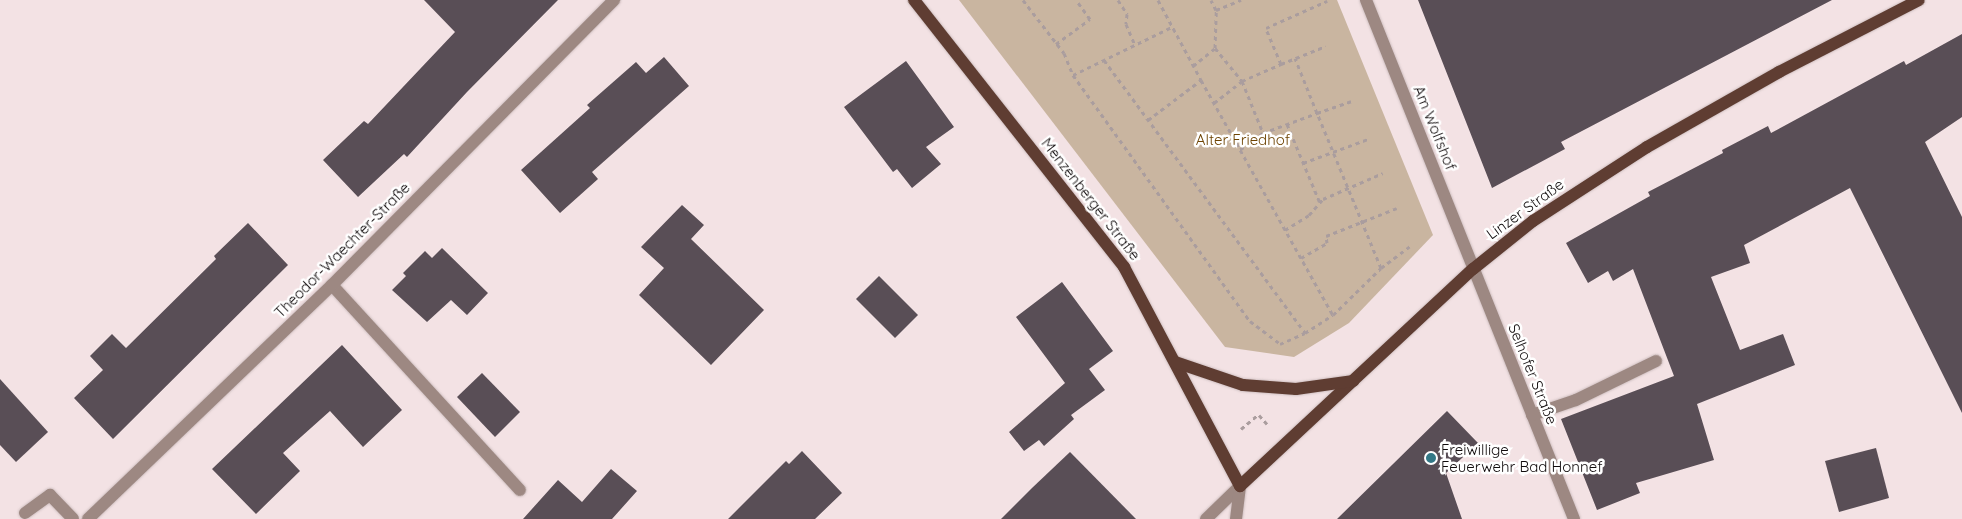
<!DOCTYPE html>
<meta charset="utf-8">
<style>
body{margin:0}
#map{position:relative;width:1962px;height:519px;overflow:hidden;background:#f3e2e4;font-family:Quicksand,sans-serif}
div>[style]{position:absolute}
.green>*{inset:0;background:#c9b5a0}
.building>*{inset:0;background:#594e56}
.path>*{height:3px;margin-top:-1.5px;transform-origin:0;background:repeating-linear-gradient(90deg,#aa9d9e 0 4px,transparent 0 8px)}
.roads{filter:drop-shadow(0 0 1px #cfc0c1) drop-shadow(0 0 1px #cfc0c1)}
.minor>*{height:12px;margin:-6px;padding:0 6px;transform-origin:6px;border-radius:6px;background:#9d8882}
.major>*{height:12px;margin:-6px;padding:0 6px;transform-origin:6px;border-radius:6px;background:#5f3d32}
.dots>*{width:14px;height:14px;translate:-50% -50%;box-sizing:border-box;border:2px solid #fff;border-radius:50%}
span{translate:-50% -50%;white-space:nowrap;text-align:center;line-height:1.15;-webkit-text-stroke:5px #fff;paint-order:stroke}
.street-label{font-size:15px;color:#100b0c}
.park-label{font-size:15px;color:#6d4302}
.poi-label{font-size:15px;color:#100b0c}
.left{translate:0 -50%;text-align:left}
</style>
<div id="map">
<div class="green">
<i style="clip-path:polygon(959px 0,1337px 0,1433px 235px,1349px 323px,1294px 357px,1225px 347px)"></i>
</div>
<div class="building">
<i style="clip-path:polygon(424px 0,558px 0,467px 92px,407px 157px,404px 154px,358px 197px,323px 160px,364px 121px,368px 124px,455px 32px)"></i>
<i style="clip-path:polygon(1418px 0,1832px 0,1561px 142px,1565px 149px,1492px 188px)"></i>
<i style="clip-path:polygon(1962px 34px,1962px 117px,1925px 142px,1962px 217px,1962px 413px,1850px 188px,1744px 245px,1750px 263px,1711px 277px,1740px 350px,1783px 334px,1795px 365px,1697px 404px,1714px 460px,1636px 483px,1640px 493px,1597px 510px,1561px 419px,1674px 376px,1633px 269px,1613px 281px,1608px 271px,1588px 283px,1566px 243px,1650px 196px,1648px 192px,1723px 153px,1722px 150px,1768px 126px,1771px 133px,1904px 61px,1906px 65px)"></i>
<i style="clip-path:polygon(664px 57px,689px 86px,592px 172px,598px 179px,560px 213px,521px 170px,590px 108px,587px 105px,636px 62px,646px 73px)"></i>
<i style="clip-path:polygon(906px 61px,954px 127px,926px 147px,941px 164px,912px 188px,897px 169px,893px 172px,844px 107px)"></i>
<i style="clip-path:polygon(682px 205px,704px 225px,691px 239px,764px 310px,711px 365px,639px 295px,664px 268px,641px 247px)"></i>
<i style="clip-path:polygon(248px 223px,288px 265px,113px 439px,74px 398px,103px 370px,90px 356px,112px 334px,126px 348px,216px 259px,214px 256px)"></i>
<i style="clip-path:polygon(442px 248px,488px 293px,467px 315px,451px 300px,427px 322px,392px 290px,406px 276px,403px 273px,425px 251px,432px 258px)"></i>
<i style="clip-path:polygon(879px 276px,918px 315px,895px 338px,856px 299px)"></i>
<i style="clip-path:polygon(1062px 282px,1113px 351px,1089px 369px,1105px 390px,1071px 415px,1074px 419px,1044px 446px,1039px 440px,1024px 451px,1009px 432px,1065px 383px,1016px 317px)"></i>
<i style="clip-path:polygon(342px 345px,402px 410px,363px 447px,330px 411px,283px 453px,300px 471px,256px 514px,212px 469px)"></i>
<i style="clip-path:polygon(482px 373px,520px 412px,495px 437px,457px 397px)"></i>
<i style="clip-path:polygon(0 379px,48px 432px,16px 462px,0 445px)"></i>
<i style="clip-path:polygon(1447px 411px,1478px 443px,1446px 473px,1462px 519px,1337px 519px)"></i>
<i style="clip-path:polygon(1876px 448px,1889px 498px,1839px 512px,1825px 461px)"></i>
<i style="clip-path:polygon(802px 451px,842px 493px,815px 519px,728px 519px,786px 461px,789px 464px)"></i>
<i style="clip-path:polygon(1070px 452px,1136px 519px,1001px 519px,1032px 488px)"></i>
<i style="clip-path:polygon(611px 469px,637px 491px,612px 519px,523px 519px,558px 480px,582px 502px)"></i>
</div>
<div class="path">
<i style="left:1023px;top:0;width:67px;rotate:52.3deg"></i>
<i style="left:1064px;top:53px;width:24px;rotate:68deg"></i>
<i style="left:1073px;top:75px;width:303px;rotate:54.3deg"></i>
<i style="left:1250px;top:321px;width:38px;rotate:37deg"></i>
<i style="left:1280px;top:344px;width:27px;rotate:-24deg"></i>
<i style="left:1305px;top:333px;width:33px;rotate:-33deg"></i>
<i style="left:1333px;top:315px;width:67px;rotate:-44.4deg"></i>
<i style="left:1381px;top:268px;width:168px;rotate:-112.4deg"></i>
<i style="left:1317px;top:113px;width:36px;rotate:-19deg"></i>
<i style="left:1118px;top:0;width:17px;rotate:57deg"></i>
<i style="left:1127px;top:14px;width:10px;rotate:96deg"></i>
<i style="left:1126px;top:24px;width:23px;rotate:67deg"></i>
<i style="left:1158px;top:0;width:91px;rotate:61.7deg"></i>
<i style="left:1201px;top:80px;width:270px;rotate:60.7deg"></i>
<i style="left:1216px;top:10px;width:27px;rotate:-22deg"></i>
<i style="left:1056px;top:44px;width:42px;rotate:-36.3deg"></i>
<i style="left:1090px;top:19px;width:24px;rotate:-126deg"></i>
<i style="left:1215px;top:48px;width:43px;rotate:50.7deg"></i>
<i style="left:1242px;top:81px;width:43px;rotate:-23.6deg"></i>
<i style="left:1281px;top:64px;width:39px;rotate:-113deg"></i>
<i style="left:1266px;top:28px;width:67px;rotate:-23.9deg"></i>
<i style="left:1104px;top:60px;width:339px;rotate:53.6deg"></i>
<i style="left:1281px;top:64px;width:48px;rotate:-21.8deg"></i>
<i style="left:1193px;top:66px;width:28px;rotate:-39deg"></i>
<i style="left:1215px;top:48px;width:38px;rotate:-88deg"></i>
<i style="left:1216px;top:10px;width:11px;rotate:-117deg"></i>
<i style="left:1073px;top:75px;width:110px;rotate:-25.9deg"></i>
<i style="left:1214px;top:103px;width:36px;rotate:-38deg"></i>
<i style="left:1242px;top:81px;width:56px;rotate:68deg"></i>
<i style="left:1263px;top:133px;width:29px;rotate:144deg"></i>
<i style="left:1148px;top:120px;width:66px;rotate:-37deg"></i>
<i style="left:1287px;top:124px;width:86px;rotate:67.3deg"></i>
<i style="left:1263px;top:133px;width:58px;rotate:-20.3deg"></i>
<i style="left:1317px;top:113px;width:59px;rotate:-111.8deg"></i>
<i style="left:1303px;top:163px;width:69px;rotate:-20.3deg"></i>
<i style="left:1285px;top:230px;width:28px;rotate:-32deg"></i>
<i style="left:1309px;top:215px;width:21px;rotate:-49deg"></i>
<i style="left:1323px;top:199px;width:65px;rotate:-23.4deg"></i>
<i style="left:1301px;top:258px;width:30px;rotate:-30deg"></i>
<i style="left:1327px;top:243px;width:7px;rotate:-98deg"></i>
<i style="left:1326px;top:236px;width:76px;rotate:-21.5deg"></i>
<i style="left:1381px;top:268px;width:38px;rotate:-37deg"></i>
<i style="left:1259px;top:415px;width:12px;rotate:48deg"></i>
<i style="left:1241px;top:429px;width:23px;rotate:-40deg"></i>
</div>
<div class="roads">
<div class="minor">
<i style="left:1366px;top:0;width:559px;rotate:68.16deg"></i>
<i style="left:332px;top:285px;width:278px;rotate:47.5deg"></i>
<i style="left:1532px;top:415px;width:46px;rotate:-18.8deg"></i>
<i style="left:1576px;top:400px;width:89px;rotate:-26deg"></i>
<i style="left:25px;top:513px;width:31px;rotate:-36deg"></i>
<i style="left:50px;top:495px;width:33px;rotate:46deg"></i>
<i style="left:88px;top:519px;width:338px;rotate:-43.8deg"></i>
<i style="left:332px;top:285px;width:401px;rotate:-45.3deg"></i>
<i style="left:1206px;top:519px;width:47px;rotate:-44.1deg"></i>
<i style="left:1236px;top:519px;width:33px;rotate:-83deg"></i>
</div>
<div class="major">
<i style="left:914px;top:0;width:340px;rotate:51.8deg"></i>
<i style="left:1124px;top:267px;width:248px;rotate:62.1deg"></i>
<i style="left:1240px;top:486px;width:318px;rotate:-43deg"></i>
<i style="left:1473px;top:269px;width:77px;rotate:-38.7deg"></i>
<i style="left:1533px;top:221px;width:136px;rotate:-33deg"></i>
<i style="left:1647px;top:147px;width:152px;rotate:-29.6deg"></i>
<i style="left:1779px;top:72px;width:157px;rotate:-27.2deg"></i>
<i style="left:1175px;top:362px;width:72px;rotate:18.7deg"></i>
<i style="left:1243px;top:385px;width:53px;rotate:4.3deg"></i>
<i style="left:1296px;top:389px;width:58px;rotate:-8deg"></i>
</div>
</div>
<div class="dots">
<i style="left:1431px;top:458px;background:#337886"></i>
</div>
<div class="street-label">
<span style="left:1435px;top:128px;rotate:68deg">Am Wolfshof</span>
<span style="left:1091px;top:199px;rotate:52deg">Menzenberger Straße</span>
<span style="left:1525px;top:209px;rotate:-36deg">Linzer Straße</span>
<span style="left:342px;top:250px;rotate:-45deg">Theodor-Waechter-Straße</span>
<span style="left:1533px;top:374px;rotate:68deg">Selhofer Straße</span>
</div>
<div class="park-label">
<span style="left:1243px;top:140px">Alter Friedhof</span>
</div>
<div class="poi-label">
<span class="left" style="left:1441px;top:458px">Freiwillige<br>Feuerwehr Bad Honnef</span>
</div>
</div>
